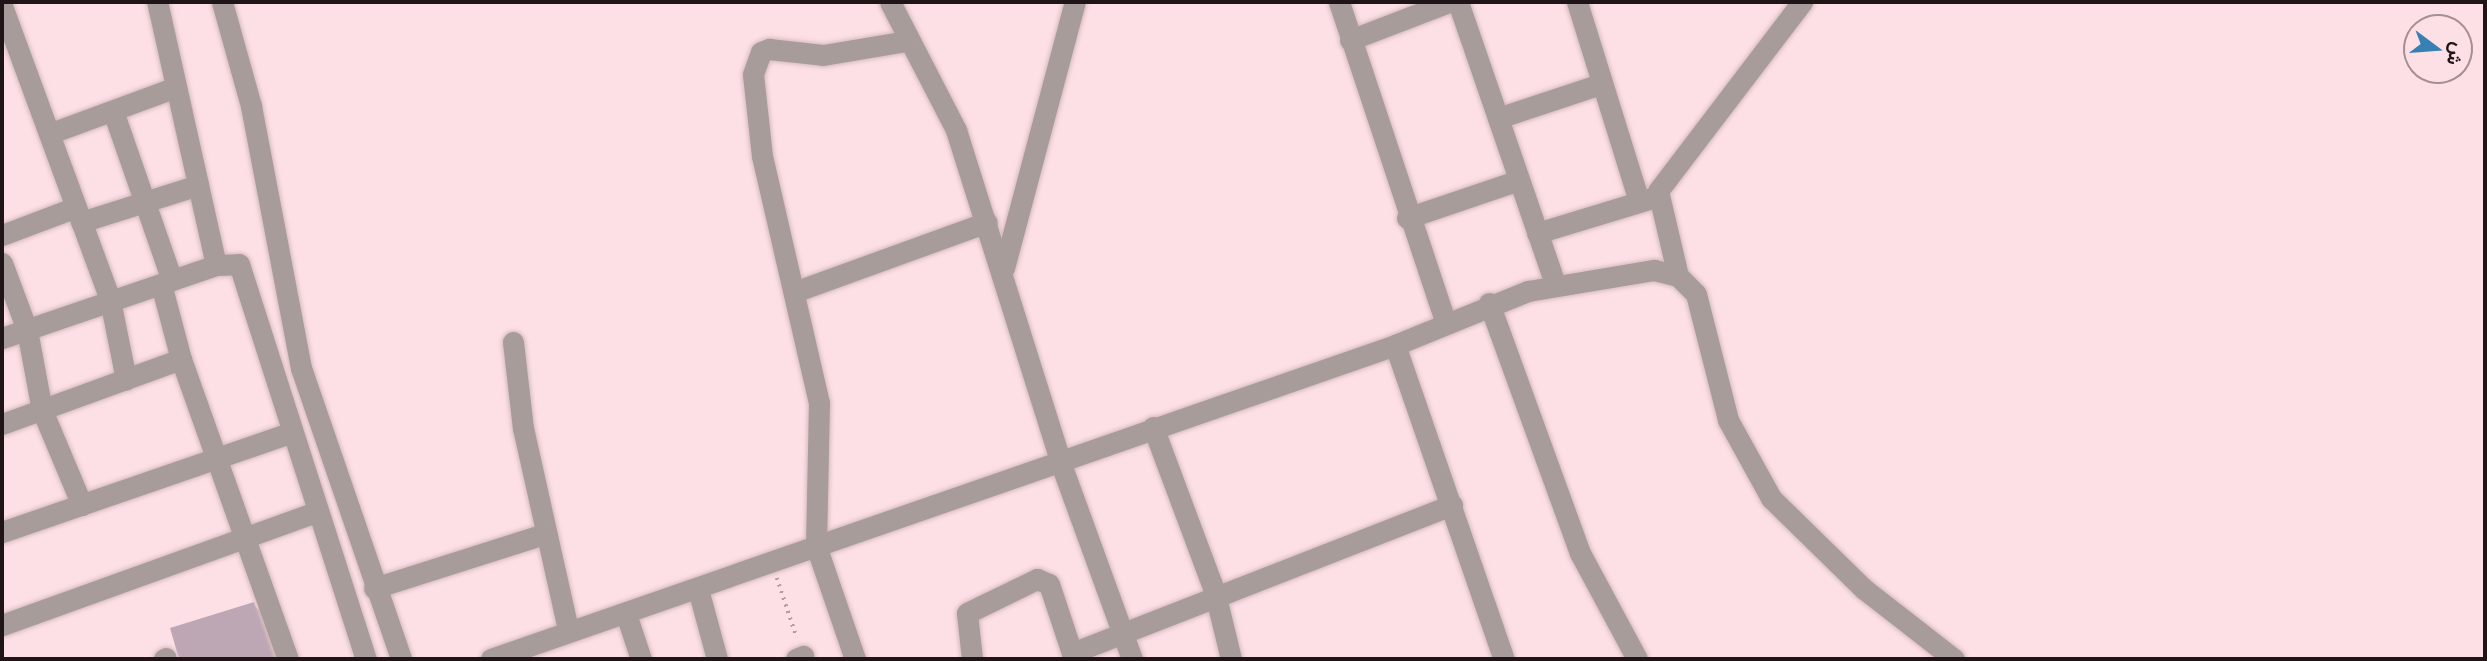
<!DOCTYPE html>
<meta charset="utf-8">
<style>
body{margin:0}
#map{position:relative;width:2487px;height:661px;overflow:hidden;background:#fde0e5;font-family:Manrope,Vazirmatn,sans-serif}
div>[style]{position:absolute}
.shadow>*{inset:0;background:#0003}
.building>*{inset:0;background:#bea7b5}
.path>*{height:3.5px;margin-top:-1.75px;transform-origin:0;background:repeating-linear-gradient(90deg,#b39da1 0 2px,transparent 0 7px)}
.roads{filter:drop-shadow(0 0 2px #d5bbc0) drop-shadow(0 0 2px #d5bbc0)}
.minor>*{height:21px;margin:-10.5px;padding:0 10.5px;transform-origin:10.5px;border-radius:10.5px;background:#a89c9a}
span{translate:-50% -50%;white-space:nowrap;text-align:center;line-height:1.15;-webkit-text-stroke:5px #fde0e5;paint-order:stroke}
.frame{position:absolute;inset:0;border:4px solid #1f1517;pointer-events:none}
.north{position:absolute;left:2403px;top:14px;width:70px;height:70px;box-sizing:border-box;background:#fde0e5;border:2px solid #a48f93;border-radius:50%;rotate:106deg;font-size:19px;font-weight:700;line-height:28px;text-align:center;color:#1f1517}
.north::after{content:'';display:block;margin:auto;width:24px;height:32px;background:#3780b4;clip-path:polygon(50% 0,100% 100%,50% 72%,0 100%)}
</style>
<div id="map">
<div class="shadow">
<i style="clip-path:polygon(253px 604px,269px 620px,282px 659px,180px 659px,172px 629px)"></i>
</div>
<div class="building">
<i style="clip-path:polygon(254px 602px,274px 659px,179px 659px,170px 628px)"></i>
</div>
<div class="path">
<i style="left:777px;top:578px;width:63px;rotate:71.6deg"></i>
</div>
<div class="roads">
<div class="minor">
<i style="left:222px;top:2px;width:108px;rotate:74.4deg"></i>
<i style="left:251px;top:106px;width:267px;rotate:79.2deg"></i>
<i style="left:301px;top:368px;width:308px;rotate:71deg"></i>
<i style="left:890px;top:2px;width:144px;rotate:62.7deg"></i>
<i style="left:956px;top:130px;width:350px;rotate:72.5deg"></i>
<i style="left:1061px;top:464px;width:208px;rotate:70deg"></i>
<i style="left:1339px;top:2px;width:335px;rotate:71.6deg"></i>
<i style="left:1458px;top:2px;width:300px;rotate:71deg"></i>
<i style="left:1577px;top:2px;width:208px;rotate:72.7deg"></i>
<i style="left:2px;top:6px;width:313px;rotate:69.8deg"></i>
<i style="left:110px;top:300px;width:81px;rotate:78.6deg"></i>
<i style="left:1350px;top:40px;width:106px;rotate:-21deg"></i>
<i style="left:113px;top:111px;width:179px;rotate:70.8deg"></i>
<i style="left:1498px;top:118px;width:108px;rotate:-18.3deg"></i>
<i style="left:51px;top:133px;width:133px;rotate:-20.2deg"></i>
<i style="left:1407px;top:218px;width:118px;rotate:-18.7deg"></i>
<i style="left:81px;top:222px;width:123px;rotate:-17.5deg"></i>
<i style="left:1537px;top:233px;width:120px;rotate:-16.9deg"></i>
<i style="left:2px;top:235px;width:79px;rotate:-20.7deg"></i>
<i style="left:2px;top:263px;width:72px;rotate:69.5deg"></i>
<i style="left:27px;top:330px;width:81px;rotate:79.4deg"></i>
<i style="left:42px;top:410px;width:103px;rotate:67.2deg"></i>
<i style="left:216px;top:265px;width:23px;rotate:-2deg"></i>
<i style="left:239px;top:264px;width:415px;rotate:72.2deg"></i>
<i style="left:1004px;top:268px;width:275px;rotate:-75.1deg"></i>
<i style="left:1678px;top:276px;width:87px;rotate:-103.2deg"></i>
<i style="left:1658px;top:191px;width:238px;rotate:-52.7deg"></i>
<i style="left:161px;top:284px;width:78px;rotate:75.1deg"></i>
<i style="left:181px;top:359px;width:319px;rotate:70.4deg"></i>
<i style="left:794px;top:292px;width:205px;rotate:-19.9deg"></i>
<i style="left:1489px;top:303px;width:266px;rotate:70deg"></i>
<i style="left:1580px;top:553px;width:120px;rotate:61.7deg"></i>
<i style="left:2px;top:338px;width:226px;rotate:-18.8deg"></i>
<i style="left:216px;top:265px;width:270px;rotate:-102.6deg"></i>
<i style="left:513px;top:342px;width:87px;rotate:83.4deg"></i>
<i style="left:523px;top:428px;width:207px;rotate:77.4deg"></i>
<i style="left:1395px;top:345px;width:144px;rotate:-22.1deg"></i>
<i style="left:1528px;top:291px;width:128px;rotate:-9.5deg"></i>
<i style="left:1654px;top:270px;width:25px;rotate:14deg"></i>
<i style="left:1678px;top:276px;width:25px;rotate:45deg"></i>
<i style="left:1696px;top:294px;width:130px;rotate:75.7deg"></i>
<i style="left:1728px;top:420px;width:89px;rotate:61.1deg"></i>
<i style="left:1771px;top:498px;width:130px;rotate:44.4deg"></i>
<i style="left:1864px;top:589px;width:114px;rotate:37.9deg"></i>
<i style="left:2px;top:424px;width:190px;rotate:-20deg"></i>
<i style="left:1153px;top:427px;width:177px;rotate:69.5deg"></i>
<i style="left:1215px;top:593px;width:68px;rotate:76.4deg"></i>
<i style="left:2px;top:532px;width:305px;rotate:-19deg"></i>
<i style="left:374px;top:588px;width:178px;rotate:-17.6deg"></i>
<i style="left:698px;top:589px;width:73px;rotate:74.8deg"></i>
<i style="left:626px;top:614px;width:47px;rotate:71.6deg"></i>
<i style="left:2px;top:625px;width:334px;rotate:-19.8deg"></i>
<i style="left:164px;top:659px;width:2px;rotate:-27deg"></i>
<i style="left:491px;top:659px;width:957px;rotate:-19.15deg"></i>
<i style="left:1395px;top:345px;width:332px;rotate:70.9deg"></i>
<i style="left:796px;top:659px;width:8px;rotate:-23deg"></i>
<i style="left:855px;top:659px;width:120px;rotate:-109deg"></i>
<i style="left:816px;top:546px;width:143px;rotate:-88.8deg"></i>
<i style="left:819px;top:403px;width:253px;rotate:-103deg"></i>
<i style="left:762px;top:156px;width:82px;rotate:-96.3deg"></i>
<i style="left:753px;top:74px;width:23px;rotate:-70deg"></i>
<i style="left:761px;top:52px;width:9px;rotate:-21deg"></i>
<i style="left:769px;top:49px;width:54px;rotate:6.3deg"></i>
<i style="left:823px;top:55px;width:85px;rotate:-9.5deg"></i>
<i style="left:972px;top:659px;width:46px;rotate:-96.2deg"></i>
<i style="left:967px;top:613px;width:78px;rotate:-25.9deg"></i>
<i style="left:1037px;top:579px;width:13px;rotate:23deg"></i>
<i style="left:1049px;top:584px;width:73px;rotate:71.6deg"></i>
<i style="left:1072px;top:653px;width:408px;rotate:-21.3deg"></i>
</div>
</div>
<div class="frame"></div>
<div class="north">ش</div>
</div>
